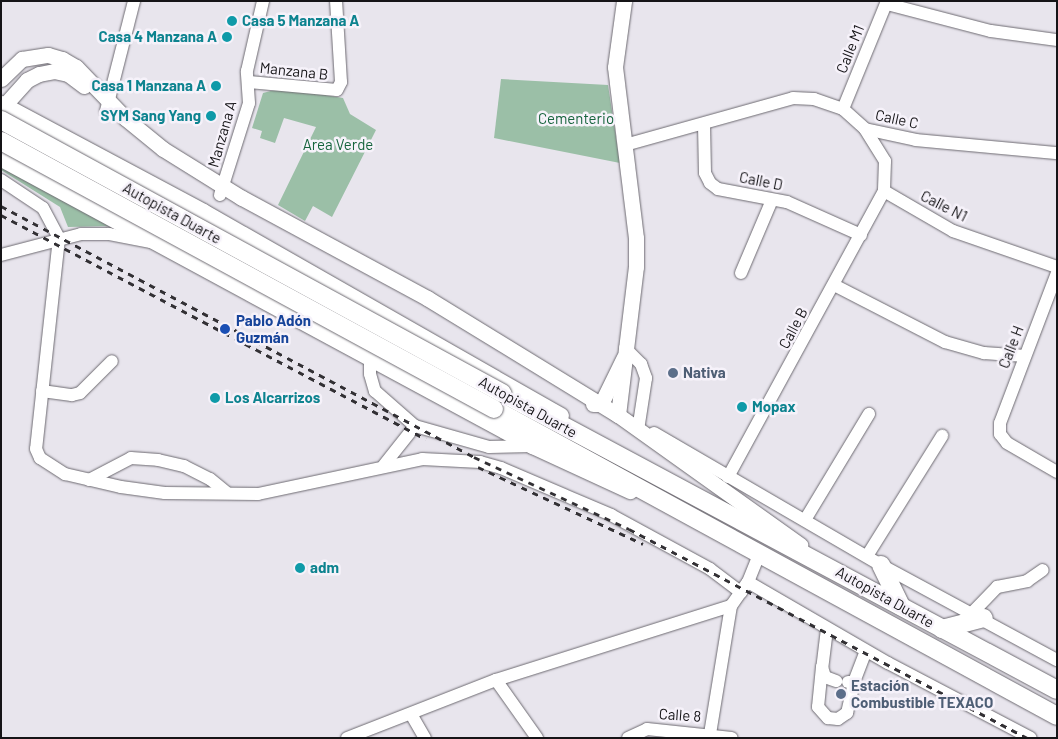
<!DOCTYPE html>
<meta charset="utf-8">
<style>
body{margin:0}
#map{position:relative;width:1058px;height:739px;overflow:hidden;background:#e8e5ed;font-family:Barlow,sans-serif}
div>[style]{position:absolute}
.green>*{inset:0;background:#9bbfa7}
.roads{filter:drop-shadow(0 0 1px #6d6a71) drop-shadow(0 0 1px #6d6a71)}
.minor>*{height:12px;margin:-6px;padding:0 6px;transform-origin:6px;border-radius:6px;background:#fff}
.major>*{height:15px;margin:-7.5px;padding:0 7.5px;transform-origin:7.5px;border-radius:7.5px;background:#fff}
.highway>*{height:18px;margin:-9px;padding:0 9px;transform-origin:9px;border-radius:9px;background:#fff}
.rail>*{height:3px;margin-top:-1.5px;transform-origin:0;background:repeating-linear-gradient(90deg,#323034 0 6px,transparent 0 12px)}
.bridges{filter:drop-shadow(0 0 1px #6d6a71) drop-shadow(0 0 1px #6d6a71)}
.highway-bridge>*{height:18px;margin:-9px;padding:0 9px;transform-origin:9px;border-radius:9px;background:#fff}
.dots>*{width:14px;height:14px;translate:-50% -50%;box-sizing:border-box;border:2px solid #f6f2fa;border-radius:50%}
span{translate:-50% -50%;white-space:nowrap;text-align:center;line-height:1.15;-webkit-text-stroke:5px #f6f2fa;paint-order:stroke}
.culture-label{font-size:15px;color:#0d838f;font-weight:700}
.left{translate:0 -50%;text-align:left}
.right{translate:-100% -50%;text-align:right}
.street-label{font-size:15px;color:#151417}
.park-label{font-size:15px;color:#16643d}
.transit-label{font-size:15px;color:#164399;font-weight:700}
.service-label{font-size:15px;color:#4e5e75;font-weight:700}
.frame{position:absolute;inset:0;border:2px solid #151417;pointer-events:none}
</style>
<div id="map">
<div class="green">
<i style="clip-path:polygon(501px 79px,608px 85px,620px 163px,494px 138px)"></i>
<i style="clip-path:polygon(282px 88px,343px 98px,350px 114px,376px 130px,332px 217px,313px 206px,305px 221px,278px 205px,316px 127px,284px 118px,275px 143px,260px 138px,262px 131px,252px 128px,263px 93px)"></i>
<i style="clip-path:polygon(1px 163px,112px 226px,68px 227px,60px 207px,1px 170px)"></i>
</div>
<div class="roads">
<div class="minor">
<i style="left:887px;top:4px;width:107px;rotate:14.6deg"></i>
<i style="left:991px;top:31px;width:67px;rotate:7.8deg"></i>
<i style="left:249px;top:82px;width:88px;rotate:5.2deg"></i>
<i style="left:337px;top:90px;width:9px;rotate:-63deg"></i>
<i style="left:341px;top:82px;width:81px;rotate:-93.5deg"></i>
<i style="left:843px;top:109px;width:117px;rotate:-67.8deg"></i>
<i style="left:106px;top:111px;width:114px;rotate:-75.7deg"></i>
<i style="left:704px;top:125px;width:48px;rotate:88.8deg"></i>
<i style="left:705px;top:173px;width:11px;rotate:63deg"></i>
<i style="left:710px;top:183px;width:10px;rotate:37deg"></i>
<i style="left:718px;top:189px;width:70px;rotate:10.7deg"></i>
<i style="left:787px;top:202px;width:81px;rotate:24deg"></i>
<i style="left:865px;top:129px;width:38px;rotate:58deg"></i>
<i style="left:885px;top:161px;width:30px;rotate:92deg"></i>
<i style="left:884px;top:191px;width:80px;rotate:30.1deg"></i>
<i style="left:953px;top:231px;width:110px;rotate:19.1deg"></i>
<i style="left:625px;top:145px;width:174px;rotate:-15.6deg"></i>
<i style="left:793px;top:98px;width:21px;rotate:3deg"></i>
<i style="left:814px;top:99px;width:31px;rotate:19deg"></i>
<i style="left:843px;top:109px;width:30px;rotate:42deg"></i>
<i style="left:865px;top:129px;width:52px;rotate:12.2deg"></i>
<i style="left:916px;top:140px;width:142px;rotate:5.3deg"></i>
<i style="left:1px;top:180px;width:50px;rotate:33.7deg"></i>
<i style="left:43px;top:208px;width:34px;rotate:62deg"></i>
<i style="left:59px;top:238px;width:212px;rotate:96.2deg"></i>
<i style="left:36px;top:449px;width:10px;rotate:66deg"></i>
<i style="left:40px;top:458px;width:30px;rotate:33deg"></i>
<i style="left:65px;top:474px;width:57px;rotate:13.1deg"></i>
<i style="left:121px;top:487px;width:44px;rotate:7.8deg"></i>
<i style="left:165px;top:493px;width:93px;rotate:0.6deg"></i>
<i style="left:258px;top:494px;width:168px;rotate:-12deg"></i>
<i style="left:422px;top:459px;width:58px;rotate:3deg"></i>
<i style="left:480px;top:462px;width:22px;rotate:16deg"></i>
<i style="left:501px;top:468px;width:120px;rotate:23.1deg"></i>
<i style="left:611px;top:515px;width:113px;rotate:28.6deg"></i>
<i style="left:710px;top:569px;width:39px;rotate:37deg"></i>
<i style="left:220px;top:195px;width:96px;rotate:-72.5deg"></i>
<i style="left:249px;top:103px;width:32px;rotate:-94deg"></i>
<i style="left:247px;top:71px;width:72px;rotate:-77.1deg"></i>
<i style="left:1px;top:255px;width:83px;rotate:-14.7deg"></i>
<i style="left:81px;top:234px;width:28px"></i>
<i style="left:109px;top:234px;width:42px;rotate:11deg"></i>
<i style="left:741px;top:273px;width:79px;rotate:-67deg"></i>
<i style="left:1057px;top:273px;width:160px;rotate:110.8deg"></i>
<i style="left:1000px;top:423px;width:11px;rotate:90deg"></i>
<i style="left:1000px;top:434px;width:11px;rotate:52deg"></i>
<i style="left:1007px;top:443px;width:58px;rotate:30.1deg"></i>
<i style="left:834px;top:285px;width:125px;rotate:27.2deg"></i>
<i style="left:945px;top:342px;width:41px;rotate:15.8deg"></i>
<i style="left:984px;top:353px;width:41px;rotate:4.2deg"></i>
<i style="left:625px;top:348px;width:23px;rotate:45deg"></i>
<i style="left:641px;top:364px;width:15px;rotate:70deg"></i>
<i style="left:646px;top:378px;width:47px;rotate:98.7deg"></i>
<i style="left:370px;top:356px;width:18px;rotate:90deg"></i>
<i style="left:370px;top:374px;width:18px;rotate:74deg"></i>
<i style="left:375px;top:391px;width:53px;rotate:41.2deg"></i>
<i style="left:415px;top:426px;width:50px;rotate:128.5deg"></i>
<i style="left:42px;top:391px;width:30px;rotate:8deg"></i>
<i style="left:72px;top:395px;width:8px;rotate:-14deg"></i>
<i style="left:80px;top:393px;width:45px;rotate:-45deg"></i>
<i style="left:415px;top:426px;width:77px;rotate:15.8deg"></i>
<i style="left:489px;top:447px;width:43px;rotate:-1.3deg"></i>
<i style="left:654px;top:433px;width:263px;rotate:30.2deg"></i>
<i style="left:881px;top:565px;width:200px;rotate:28.4deg"></i>
<i style="left:728px;top:477px;width:326px;rotate:-61.4deg"></i>
<i style="left:89px;top:480px;width:47px;rotate:-27.6deg"></i>
<i style="left:131px;top:458px;width:27px;rotate:4deg"></i>
<i style="left:158px;top:460px;width:27px;rotate:13deg"></i>
<i style="left:184px;top:466px;width:29px;rotate:27deg"></i>
<i style="left:210px;top:479px;width:22px;rotate:39deg"></i>
<i style="left:805px;top:520px;width:124px;rotate:-58.9deg"></i>
<i style="left:867px;top:556px;width:142px;rotate:-58deg"></i>
<i style="left:748px;top:582px;width:162px;rotate:30.1deg"></i>
<i style="left:888px;top:663px;width:161px;rotate:27.7deg"></i>
<i style="left:973px;top:612px;width:35px;rotate:-46deg"></i>
<i style="left:997px;top:587px;width:31px;rotate:-11deg"></i>
<i style="left:1027px;top:581px;width:19px;rotate:-35deg"></i>
<i style="left:827px;top:629px;width:38px;rotate:97deg"></i>
<i style="left:822px;top:667px;width:10px;rotate:73deg"></i>
<i style="left:825px;top:677px;width:12px;rotate:20deg"></i>
<i style="left:822px;top:667px;width:40px;rotate:95.7deg"></i>
<i style="left:818px;top:707px;width:15px;rotate:48deg"></i>
<i style="left:828px;top:718px;width:10px;rotate:6deg"></i>
<i style="left:838px;top:719px;width:11px;rotate:-34deg"></i>
<i style="left:847px;top:713px;width:32px;rotate:-77deg"></i>
<i style="left:496px;top:680px;width:71px;rotate:54.7deg"></i>
<i style="left:848px;top:682px;width:6px"></i>
<i style="left:854px;top:682px;width:33px;rotate:-69deg"></i>
<i style="left:411px;top:714px;width:28px;rotate:60deg"></i>
<i style="left:710px;top:734px;width:130px;rotate:-80.7deg"></i>
<i style="left:347px;top:738px;width:160px;rotate:-21.3deg"></i>
<i style="left:496px;top:680px;width:246px;rotate:-17.5deg"></i>
<i style="left:731px;top:606px;width:29px;rotate:-55deg"></i>
<i style="left:748px;top:582px;width:29px;rotate:-68deg"></i>
<i style="left:628px;top:738px;width:21px;rotate:-25deg"></i>
<i style="left:647px;top:729px;width:85px;rotate:6deg"></i>
</div>
<div class="major">
<i style="left:1px;top:79px;width:29px;rotate:-44deg"></i>
<i style="left:22px;top:59px;width:26px;rotate:-9deg"></i>
<i style="left:48px;top:55px;width:15px;rotate:16deg"></i>
<i style="left:62px;top:59px;width:16px;rotate:30deg"></i>
<i style="left:76px;top:67px;width:71px;rotate:46.1deg"></i>
<i style="left:125px;top:118px;width:49px;rotate:39.2deg"></i>
<i style="left:163px;top:149px;width:93px;rotate:31.8deg"></i>
<i style="left:242px;top:198px;width:210px;rotate:28.4deg"></i>
<i style="left:427px;top:298px;width:224px;rotate:31.5deg"></i>
<i style="left:618px;top:415px;width:224px;rotate:35.5deg"></i>
<i style="left:1px;top:103px;width:229px;rotate:28.1deg"></i>
<i style="left:203px;top:211px;width:412px;rotate:29.7deg"></i>
<i style="left:1px;top:109px;width:39px;rotate:-48deg"></i>
<i style="left:27px;top:80px;width:13px;rotate:-27deg"></i>
<i style="left:39px;top:74px;width:15px;rotate:-11deg"></i>
<i style="left:54px;top:71px;width:14px;rotate:12deg"></i>
<i style="left:68px;top:74px;width:20px;rotate:37deg"></i>
<i style="left:1px;top:159px;width:604px;rotate:28.39deg"></i>
<i style="left:532px;top:446px;width:108px;rotate:24.7deg"></i>
<i style="left:593px;top:404px;width:8px"></i>
<i style="left:601px;top:404px;width:52px;rotate:-63.9deg"></i>
<i style="left:618px;top:415px;width:149px;rotate:-83.1deg"></i>
<i style="left:636px;top:267px;width:29px;rotate:-90deg"></i>
<i style="left:636px;top:238px;width:172px;rotate:-97deg"></i>
<i style="left:615px;top:67px;width:67px;rotate:-82.2deg"></i>
</div>
<div class="highway">
<i style="left:502px;top:393px;width:629px;rotate:28.15deg"></i>
<i style="left:494px;top:409px;width:641px;rotate:28.6deg"></i>
<i style="left:881px;top:565px;width:46px;rotate:64deg"></i>
<i style="left:942px;top:629px;width:43px;rotate:-14.7deg"></i>
</div>
</div>
<div class="rail">
<i style="left:1px;top:206px;width:535px;rotate:27.95deg"></i>
<i style="left:474px;top:457px;width:171px;rotate:24.9deg"></i>
<i style="left:629px;top:529px;width:450px;rotate:27.7deg"></i>
<i style="left:1px;top:215px;width:480px;rotate:27.8deg"></i>
<i style="left:478px;top:467px;width:182px;rotate:25deg"></i>
</div>
<div class="bridges">
<div class="highway-bridge">
<i style="left:1px;top:120px;width:571px;rotate:28.59deg"></i>
<i style="left:1px;top:141px;width:561px;rotate:28.53deg"></i>
</div>
</div>
<div class="dots">
<i style="left:232px;top:21px;background:#0f9aa8"></i>
<i style="left:227px;top:37px;background:#0f9aa8"></i>
<i style="left:216px;top:86px;background:#0f9aa8"></i>
<i style="left:211px;top:116px;background:#0f9aa8"></i>
<i style="left:225px;top:329px;background:#1a4fb4"></i>
<i style="left:673px;top:373px;background:#5c6f8a"></i>
<i style="left:215px;top:398px;background:#0f9aa8"></i>
<i style="left:742px;top:407px;background:#0f9aa8"></i>
<i style="left:300px;top:568px;background:#0f9aa8"></i>
<i style="left:841px;top:694px;background:#5c6f8a"></i>
</div>
<div class="culture-label">
<span class="left" style="left:242px;top:21px">Casa 5 Manzana A</span>
<span class="right" style="left:217px;top:37px">Casa 4 Manzana A</span>
<span class="right" style="left:206px;top:86px">Casa 1 Manzana A</span>
<span class="right" style="left:201px;top:116px">SYM Sang Yang</span>
<span class="left" style="left:225px;top:398px">Los Alcarrizos</span>
<span class="left" style="left:752px;top:407px">Mopax</span>
<span class="left" style="left:310px;top:568px">adm</span>
</div>
<div class="street-label">
<span style="left:850px;top:49px;rotate:-68deg">Calle M1</span>
<span style="left:294px;top:71px;rotate:6deg">Manzana B</span>
<span style="left:897px;top:119px;rotate:12deg">Calle C</span>
<span style="left:222px;top:134px;rotate:-74deg">Manzana A</span>
<span style="left:761px;top:181px;rotate:11deg">Calle D</span>
<span style="left:944px;top:206px;rotate:27deg">Calle N1</span>
<span style="left:172px;top:213px;rotate:29deg">Autopista Duarte</span>
<span style="left:793px;top:328px;rotate:-62deg">Calle B</span>
<span style="left:1011px;top:347px;rotate:-69deg">Calle H</span>
<span style="left:528px;top:407px;rotate:29deg">Autopista Duarte</span>
<span style="left:885px;top:597px;rotate:29deg">Autopista Duarte</span>
<span style="left:680px;top:715px;rotate:4deg">Calle 8</span>
</div>
<div class="park-label">
<span style="left:576px;top:119px">Cementerio</span>
<span style="left:338px;top:145px">Area Verde</span>
</div>
<div class="transit-label">
<span class="left" style="left:236px;top:329px">Pablo Adón<br>Guzmán</span>
</div>
<div class="service-label">
<span class="left" style="left:683px;top:373px">Nativa</span>
<span class="left" style="left:851px;top:694px">Estación<br>Combustible TEXACO</span>
</div>
<div class="frame"></div>
</div>
